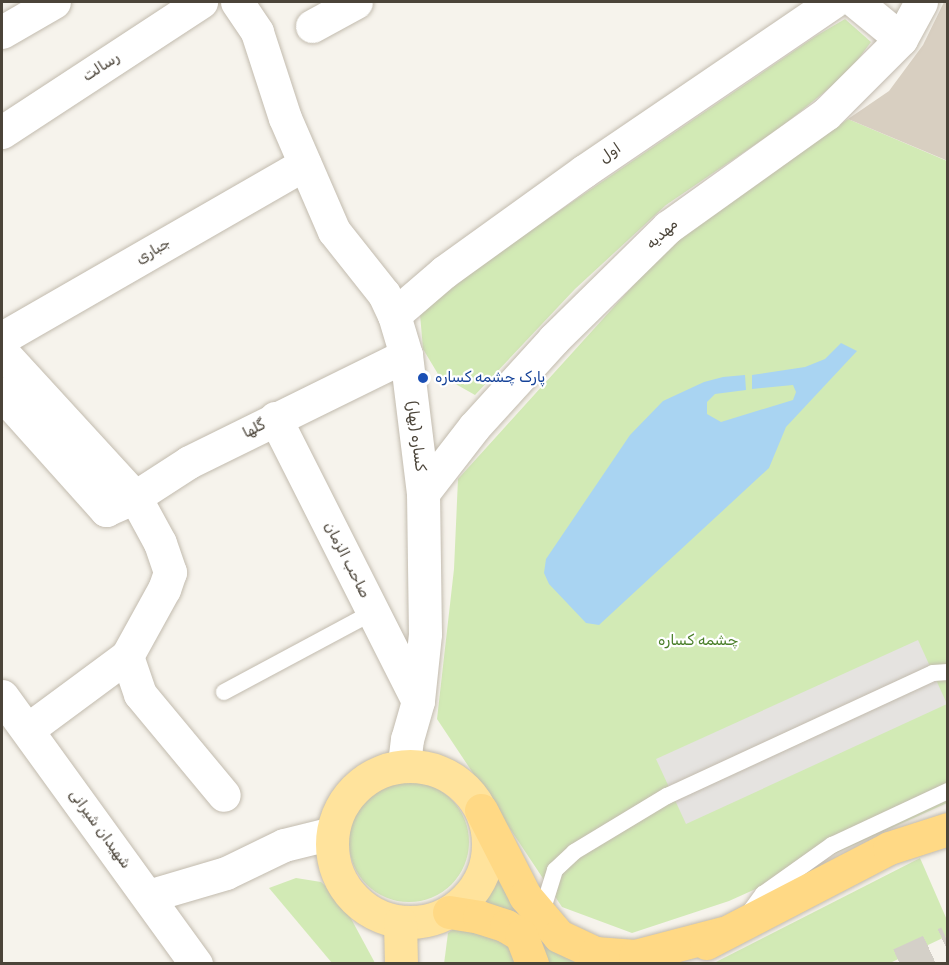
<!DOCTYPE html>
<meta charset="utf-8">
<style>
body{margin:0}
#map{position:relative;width:949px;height:965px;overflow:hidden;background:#f6f3ec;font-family:Rubik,Cairo,sans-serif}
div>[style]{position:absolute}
.green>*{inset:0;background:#d2eab5}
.round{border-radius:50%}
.parking>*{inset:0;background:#e5e3e0}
.water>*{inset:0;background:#a9d4f2}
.building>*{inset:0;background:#d8cfc1}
.trunk-tunnel>*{height:33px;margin-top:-16.5px;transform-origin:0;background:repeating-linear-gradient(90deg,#d4d0c8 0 33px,transparent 0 49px)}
.roads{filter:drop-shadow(0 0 2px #c2bbae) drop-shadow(0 0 2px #c2bbae)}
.service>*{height:16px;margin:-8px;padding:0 8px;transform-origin:8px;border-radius:8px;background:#fff}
.minor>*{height:33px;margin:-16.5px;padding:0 16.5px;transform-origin:16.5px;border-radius:16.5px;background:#fff}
.tertiary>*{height:33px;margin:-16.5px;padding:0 16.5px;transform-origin:16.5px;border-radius:16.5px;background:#fff}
.primary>*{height:33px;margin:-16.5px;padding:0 16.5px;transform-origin:16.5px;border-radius:16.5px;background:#ffe39c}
.primary>.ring{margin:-16.5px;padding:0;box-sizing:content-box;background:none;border:33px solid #ffe39c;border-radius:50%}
.trunk>*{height:33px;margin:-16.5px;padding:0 16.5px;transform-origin:16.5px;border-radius:16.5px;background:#ffd985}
.dots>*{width:16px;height:16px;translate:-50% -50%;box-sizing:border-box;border:3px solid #fff;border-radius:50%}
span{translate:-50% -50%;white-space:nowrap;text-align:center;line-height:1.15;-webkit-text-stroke:4.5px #fff;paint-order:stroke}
.street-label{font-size:15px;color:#4b4439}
.transit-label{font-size:15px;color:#164399}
.left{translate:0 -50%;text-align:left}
.park-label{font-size:15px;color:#4a7f2a}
.frame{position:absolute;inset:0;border:3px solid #4b4439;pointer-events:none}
</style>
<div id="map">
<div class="green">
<i style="clip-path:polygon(845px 19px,871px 42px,847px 74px,781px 127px,666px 205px,575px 289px,475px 395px,438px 374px,423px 349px,420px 314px,490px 258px,816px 36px)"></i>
<i style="clip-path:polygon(848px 119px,947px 161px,947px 803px,729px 901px,632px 933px,562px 907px,437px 719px,454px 569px,458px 479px,669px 246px)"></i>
<i class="round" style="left:349px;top:782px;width:120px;height:120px"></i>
<i style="clip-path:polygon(495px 848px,593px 963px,540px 963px,471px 906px,486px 882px)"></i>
<i style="clip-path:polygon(920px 858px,947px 920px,947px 936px,890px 963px,714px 963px)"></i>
<i style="clip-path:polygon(296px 878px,321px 882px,341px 900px,375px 963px,332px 963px,269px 888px)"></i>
<i style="clip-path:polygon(461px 924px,507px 935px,520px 963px,444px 964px,448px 933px)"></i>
</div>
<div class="parking">
<i style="clip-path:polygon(918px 640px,947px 704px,686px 824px,656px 759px)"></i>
</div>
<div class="water">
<i style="clip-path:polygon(841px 343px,857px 351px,786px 427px,769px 468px,599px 625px,586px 623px,549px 584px,544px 573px,546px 559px,630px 435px,663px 401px,704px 382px,723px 377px,745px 375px,746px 390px,715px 394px,707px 402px,707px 414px,721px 422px,793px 400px,796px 392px,793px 385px,752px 389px,752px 375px,805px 367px,825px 359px)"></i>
</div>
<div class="building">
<i style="clip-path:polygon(944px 2px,948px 2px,948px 161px,848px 119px,889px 91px,923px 45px)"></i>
</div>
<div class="trunk-tunnel">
<i style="left:900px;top:964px;width:53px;rotate:-24.6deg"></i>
</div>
<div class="roads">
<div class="service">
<i style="left:224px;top:692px;width:169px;rotate:-28.2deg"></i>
<i style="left:749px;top:913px;width:24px;rotate:-54deg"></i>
<i style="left:763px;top:894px;width:85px;rotate:-35.4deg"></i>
<i style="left:832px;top:845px;width:128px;rotate:-25deg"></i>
<i style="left:541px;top:915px;width:47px;rotate:-72.7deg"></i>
<i style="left:555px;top:870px;width:26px;rotate:-43deg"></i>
<i style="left:574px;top:852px;width:109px;rotate:-31.1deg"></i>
<i style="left:667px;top:796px;width:293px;rotate:-24.8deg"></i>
<i style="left:933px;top:673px;width:15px;rotate:-4deg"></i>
</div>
<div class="minor">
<i style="left:856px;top:2px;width:58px;rotate:39.4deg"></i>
<i style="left:312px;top:26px;width:50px;rotate:-28.6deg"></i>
<i style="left:2px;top:32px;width:60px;rotate:-30deg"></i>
<i style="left:2px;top:132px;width:238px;rotate:-33.2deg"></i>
<i style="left:394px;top:315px;width:66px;rotate:-40.7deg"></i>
<i style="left:444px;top:272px;width:173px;rotate:-35.8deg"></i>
<i style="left:584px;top:171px;width:301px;rotate:-34.2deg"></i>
<i style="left:2px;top:338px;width:349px;rotate:-29.9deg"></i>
<i style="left:2px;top:352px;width:197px;rotate:47.5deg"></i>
<i style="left:135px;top:497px;width:52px;rotate:61.5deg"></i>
<i style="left:160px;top:543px;width:31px;rotate:71deg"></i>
<i style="left:170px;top:572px;width:18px;rotate:109deg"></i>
<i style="left:164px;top:589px;width:77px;rotate:118.9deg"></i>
<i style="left:127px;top:656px;width:124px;rotate:143.5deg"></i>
<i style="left:2px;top:394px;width:156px;rotate:48.1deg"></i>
<i style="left:106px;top:510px;width:32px;rotate:-24deg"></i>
<i style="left:135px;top:497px;width:64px;rotate:-32.9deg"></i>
<i style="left:189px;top:462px;width:242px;rotate:-26.2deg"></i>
<i style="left:275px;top:418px;width:317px;rotate:63.2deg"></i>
<i style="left:127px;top:656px;width:40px;rotate:71.1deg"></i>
<i style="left:140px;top:694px;width:131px;rotate:50.3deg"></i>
</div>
<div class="tertiary">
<i style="left:237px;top:2px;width:36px;rotate:56deg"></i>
<i style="left:257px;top:32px;width:90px;rotate:72deg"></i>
<i style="left:285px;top:118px;width:123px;rotate:66.6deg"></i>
<i style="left:334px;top:231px;width:80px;rotate:51.6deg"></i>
<i style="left:384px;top:294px;width:23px;rotate:65deg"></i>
<i style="left:394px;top:315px;width:42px;rotate:73.3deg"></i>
<i style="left:406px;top:355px;width:139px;rotate:83deg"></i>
<i style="left:423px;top:493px;width:141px;rotate:89.2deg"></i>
<i style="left:425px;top:634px;width:67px;rotate:96deg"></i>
<i style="left:418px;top:701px;width:40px;rotate:106deg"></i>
<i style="left:407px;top:739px;width:26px;rotate:97deg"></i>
<i style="left:423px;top:493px;width:83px;rotate:-52.3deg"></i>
<i style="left:474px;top:427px;width:119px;rotate:-47.7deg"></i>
<i style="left:554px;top:339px;width:160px;rotate:-44.5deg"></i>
<i style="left:668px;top:227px;width:194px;rotate:-35.6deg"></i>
<i style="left:826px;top:114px;width:106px;rotate:-45deg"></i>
<i style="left:901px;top:39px;width:42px;rotate:-61.6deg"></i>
<i style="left:2px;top:696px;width:331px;rotate:54.1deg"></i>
<i style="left:148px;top:896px;width:81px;rotate:-16.4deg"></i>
<i style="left:226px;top:873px;width:64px;rotate:-25.8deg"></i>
<i style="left:284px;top:845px;width:49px;rotate:-14deg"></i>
</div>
<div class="primary">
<i class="ring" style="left:332px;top:766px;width:123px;height:123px"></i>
<i style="left:400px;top:922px;width:42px;rotate:88.6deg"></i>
</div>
<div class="trunk">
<i style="left:481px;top:810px;width:97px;rotate:62.9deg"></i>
<i style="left:525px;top:896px;width:52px;rotate:49.6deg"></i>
<i style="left:559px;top:936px;width:40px;rotate:25deg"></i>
<i style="left:595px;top:953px;width:40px;rotate:4.3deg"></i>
<i style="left:635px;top:956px;width:91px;rotate:-14.6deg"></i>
<i style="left:449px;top:912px;width:30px;rotate:9deg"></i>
<i style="left:479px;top:917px;width:28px;rotate:18deg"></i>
<i style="left:506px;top:926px;width:17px;rotate:31deg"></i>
<i style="left:521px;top:935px;width:31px;rotate:69deg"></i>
<i style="left:706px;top:943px;width:206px;rotate:-27.4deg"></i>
<i style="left:889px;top:848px;width:62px;rotate:-17.9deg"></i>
</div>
</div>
<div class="dots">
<i style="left:423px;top:378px;background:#1a4fb4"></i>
</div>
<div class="street-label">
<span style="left:101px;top:67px;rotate:-33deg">رسالت</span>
<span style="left:610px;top:153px;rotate:-34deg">اول</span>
<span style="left:662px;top:234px;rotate:-42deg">مهدیه</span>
<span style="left:153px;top:251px;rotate:-30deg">جباری</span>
<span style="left:254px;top:429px;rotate:-27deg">گلها</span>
<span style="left:416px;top:436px;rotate:83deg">کساره (بهار)</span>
<span style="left:347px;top:560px;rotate:63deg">صاحب الزمان</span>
<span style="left:100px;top:829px;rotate:54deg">شهیدان شیرانی</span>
</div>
<div class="transit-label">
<span class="left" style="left:435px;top:378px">پارک چشمه کساره</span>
</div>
<div class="park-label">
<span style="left:698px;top:641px">چشمه کساره</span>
</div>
<div class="frame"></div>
</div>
